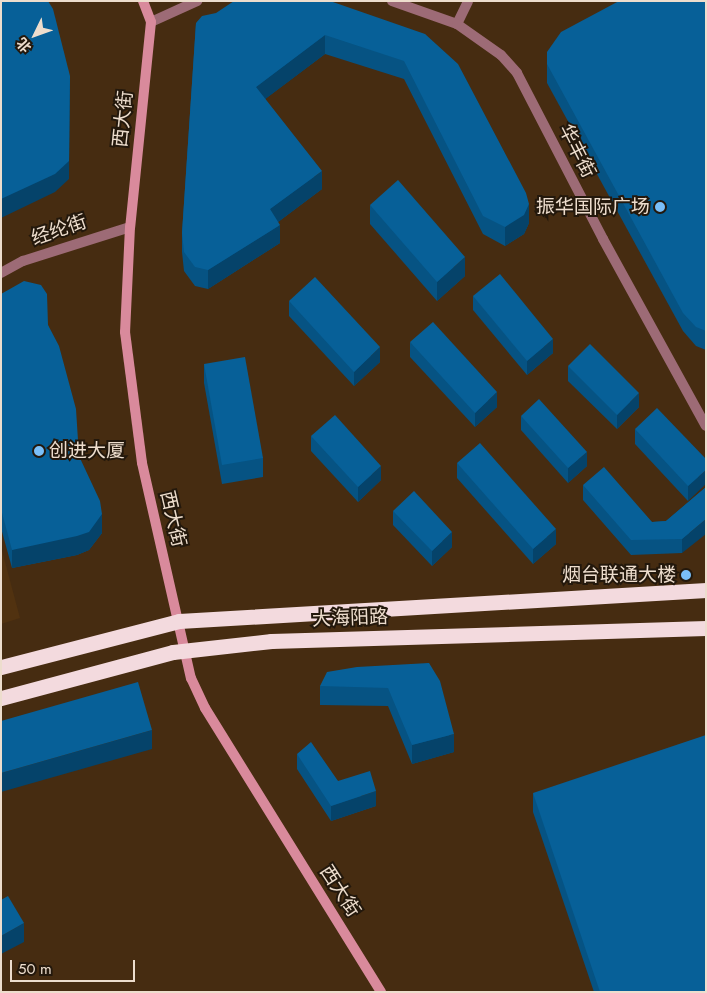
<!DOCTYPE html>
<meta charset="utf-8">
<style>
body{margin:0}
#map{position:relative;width:707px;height:993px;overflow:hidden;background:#462c11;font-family:Jost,"Noto Sans SC",sans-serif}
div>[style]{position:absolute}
.built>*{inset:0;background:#513210}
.lane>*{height:10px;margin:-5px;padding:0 5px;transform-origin:5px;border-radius:5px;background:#9d6b76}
.street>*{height:10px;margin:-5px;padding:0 5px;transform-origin:5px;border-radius:5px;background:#9d6b76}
.secondary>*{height:10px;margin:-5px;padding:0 5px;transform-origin:5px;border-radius:5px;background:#d98a9c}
.highway>*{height:15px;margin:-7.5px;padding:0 7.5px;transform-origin:7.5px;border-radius:7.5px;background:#f3dade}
.wall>*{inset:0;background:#065383}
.shaded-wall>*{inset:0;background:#05436a}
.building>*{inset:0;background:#076098}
.dots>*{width:14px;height:14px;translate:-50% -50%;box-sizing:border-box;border:2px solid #23180c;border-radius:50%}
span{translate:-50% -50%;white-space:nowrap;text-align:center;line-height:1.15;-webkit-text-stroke:4px #23180c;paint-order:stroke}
.street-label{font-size:19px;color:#edddcd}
.poi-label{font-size:19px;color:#edddcd}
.right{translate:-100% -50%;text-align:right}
.left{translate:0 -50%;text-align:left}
.frame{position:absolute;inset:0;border:2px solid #edddcd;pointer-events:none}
.north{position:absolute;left:10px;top:10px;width:50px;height:50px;-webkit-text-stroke:4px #23180c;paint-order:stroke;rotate:228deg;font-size:14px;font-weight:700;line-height:20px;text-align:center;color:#edddcd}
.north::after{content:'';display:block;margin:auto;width:18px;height:22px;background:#edddcd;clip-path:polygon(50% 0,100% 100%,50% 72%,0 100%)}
.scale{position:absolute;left:10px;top:960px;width:125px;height:22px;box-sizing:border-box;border:2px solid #edddcd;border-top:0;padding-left:6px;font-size:15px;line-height:18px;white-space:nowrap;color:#edddcd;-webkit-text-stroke:4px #23180c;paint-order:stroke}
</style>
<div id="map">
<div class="built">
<i style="clip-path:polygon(1px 547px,20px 618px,1px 624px)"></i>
</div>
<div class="lane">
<i style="left:457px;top:24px;width:25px;rotate:-64deg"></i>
<i style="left:1px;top:273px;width:25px;rotate:-29deg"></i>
<i style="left:23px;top:261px;width:112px;rotate:-17.6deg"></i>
</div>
<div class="street">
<i style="left:392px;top:1px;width:69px;rotate:19.5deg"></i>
<i style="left:457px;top:24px;width:54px;rotate:35.2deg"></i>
<i style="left:501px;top:55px;width:24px;rotate:48deg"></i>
<i style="left:517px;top:73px;width:187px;rotate:62.6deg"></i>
<i style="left:603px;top:239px;width:213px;rotate:61.2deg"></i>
<i style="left:151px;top:22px;width:51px;rotate:-24.5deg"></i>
</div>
<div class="secondary">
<i style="left:143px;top:1px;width:22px;rotate:69deg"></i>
<i style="left:151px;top:22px;width:206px;rotate:95.8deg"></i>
<i style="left:130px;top:227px;width:105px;rotate:92.7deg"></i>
<i style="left:125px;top:332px;width:132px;rotate:82.6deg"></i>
<i style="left:142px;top:463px;width:221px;rotate:77.2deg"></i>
<i style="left:191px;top:678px;width:33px;rotate:65deg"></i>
<i style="left:205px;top:708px;width:334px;rotate:58.2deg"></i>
</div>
<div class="highway">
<i style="left:1px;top:667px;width:184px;rotate:-14.5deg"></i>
<i style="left:179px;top:621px;width:528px;rotate:-3.37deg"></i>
<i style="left:1px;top:698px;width:178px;rotate:-15deg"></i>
<i style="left:173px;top:652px;width:99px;rotate:-6.4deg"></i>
<i style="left:271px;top:641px;width:435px;rotate:-1.7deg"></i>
</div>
<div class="wall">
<i style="clip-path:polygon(706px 1px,706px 350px,696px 346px,683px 331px,547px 83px,547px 64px)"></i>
<i style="clip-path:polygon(196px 23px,425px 34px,529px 223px,524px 234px,505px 246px,483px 234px,404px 79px,325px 54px,265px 99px,322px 189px,278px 222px,280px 243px,208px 289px,195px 286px,184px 271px,182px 252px,182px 233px)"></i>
<i style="clip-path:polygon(370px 205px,465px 276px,437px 301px,370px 224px)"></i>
<i style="clip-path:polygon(1px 294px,48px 325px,79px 456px,102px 533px,89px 550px,77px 555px,12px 568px,1px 528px)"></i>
<i style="clip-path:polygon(473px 296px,553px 353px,527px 375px,473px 310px)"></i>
<i style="clip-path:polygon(289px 301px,380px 362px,354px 386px,289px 316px)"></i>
<i style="clip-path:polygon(410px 342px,497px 407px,475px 427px,410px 357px)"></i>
<i style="clip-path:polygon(204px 364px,263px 458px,263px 477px,222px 484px,204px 383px)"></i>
<i style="clip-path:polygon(568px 366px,639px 407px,617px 429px,568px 381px)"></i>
<i style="clip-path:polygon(521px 416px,587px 466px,568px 483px,521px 430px)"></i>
<i style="clip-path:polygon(635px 429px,706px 459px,688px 501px,635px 444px)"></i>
<i style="clip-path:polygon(311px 436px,381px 480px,358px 502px,311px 451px)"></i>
<i style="clip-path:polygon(457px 463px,556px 544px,533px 564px,457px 478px)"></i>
<i style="clip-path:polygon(583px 485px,652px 522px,666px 521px,706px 487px,682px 553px,631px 555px,583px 500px)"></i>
<i style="clip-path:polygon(393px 511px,452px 547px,432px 566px,393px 525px)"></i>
<i style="clip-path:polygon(429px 663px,454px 752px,412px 764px,388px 706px,320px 705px,320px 686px)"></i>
<i style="clip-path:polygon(297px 754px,338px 781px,376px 806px,331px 821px,297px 769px)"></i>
<i style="clip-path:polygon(533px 793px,706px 992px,594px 992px,533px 812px)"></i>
</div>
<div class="shaded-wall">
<i style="clip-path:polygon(325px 35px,325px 54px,256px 106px,256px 87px)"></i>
<i style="clip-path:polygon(70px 76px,69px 179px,55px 192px,1px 218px,1px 199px)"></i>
<i style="clip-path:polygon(322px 171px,322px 189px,270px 228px,270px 209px)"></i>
<i style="clip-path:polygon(529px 204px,529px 223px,524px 234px,505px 246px,505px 227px)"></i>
<i style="clip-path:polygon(280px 225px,280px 243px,208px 289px,208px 270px)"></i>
<i style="clip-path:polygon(465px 257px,465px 276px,437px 301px,437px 282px)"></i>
<i style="clip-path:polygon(553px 339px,553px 353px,527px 375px,527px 361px)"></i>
<i style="clip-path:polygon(380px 347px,380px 362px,354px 386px,354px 372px)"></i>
<i style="clip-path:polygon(497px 392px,497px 407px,475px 427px,475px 413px)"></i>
<i style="clip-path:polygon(639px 393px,639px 407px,617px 429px,617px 415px)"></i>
<i style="clip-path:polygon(587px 452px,587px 466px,568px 483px,568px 468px)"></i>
<i style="clip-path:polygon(381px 466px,381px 480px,358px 502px,358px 487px)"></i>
<i style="clip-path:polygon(706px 470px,706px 484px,688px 501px,688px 486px)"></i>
<i style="clip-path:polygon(102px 514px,102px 533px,89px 550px,77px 555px,12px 568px,12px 550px)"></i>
<i style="clip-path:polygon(706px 519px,706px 534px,682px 553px,682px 539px)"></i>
<i style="clip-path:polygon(556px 529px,556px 544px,533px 564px,533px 549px)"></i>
<i style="clip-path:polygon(452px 532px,452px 547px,432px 566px,432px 551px)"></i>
<i style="clip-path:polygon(152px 730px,152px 749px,1px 792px,1px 773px)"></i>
<i style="clip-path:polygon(454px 734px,454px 752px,412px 764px,412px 745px)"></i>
<i style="clip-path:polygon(376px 791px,376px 806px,331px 821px,331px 806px)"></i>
<i style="clip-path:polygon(24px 923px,24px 942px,1px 954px,1px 936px)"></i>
</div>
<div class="building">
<i style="clip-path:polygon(1px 1px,48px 1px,53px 9px,70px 76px,69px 161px,55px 174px,1px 199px)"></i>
<i style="clip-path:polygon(234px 1px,330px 1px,425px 34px,458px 64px,526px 193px,529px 204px,524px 215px,505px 227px,483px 216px,404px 61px,325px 35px,256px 87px,322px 171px,270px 209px,280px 225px,208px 270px,195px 267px,184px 252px,182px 233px,196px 23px,202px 16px,216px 13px)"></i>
<i style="clip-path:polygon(619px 1px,706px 1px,706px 331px,696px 327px,683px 313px,547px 64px,547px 52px,561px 32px)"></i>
<i style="clip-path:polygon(398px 180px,465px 257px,437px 282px,370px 205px)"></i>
<i style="clip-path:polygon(500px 274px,553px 339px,527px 361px,473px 296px)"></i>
<i style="clip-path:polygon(315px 277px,380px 347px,354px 372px,289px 301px)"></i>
<i style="clip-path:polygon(24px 281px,41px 285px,47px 294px,48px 325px,59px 346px,76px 409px,79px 456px,100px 501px,102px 514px,89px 532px,77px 536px,12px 550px,1px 509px,1px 294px)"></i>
<i style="clip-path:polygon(433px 322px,497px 392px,475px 413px,410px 342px)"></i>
<i style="clip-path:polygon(590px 344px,639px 393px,617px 415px,568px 366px)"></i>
<i style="clip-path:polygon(245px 357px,263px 458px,222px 465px,204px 364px)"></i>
<i style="clip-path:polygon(539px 399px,587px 452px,568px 468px,521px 416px)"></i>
<i style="clip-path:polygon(657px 408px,706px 459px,706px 470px,688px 486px,635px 429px)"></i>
<i style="clip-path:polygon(335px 415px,381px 466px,358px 487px,311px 436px)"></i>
<i style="clip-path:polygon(480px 443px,556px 529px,533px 549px,457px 463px)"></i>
<i style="clip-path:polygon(604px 467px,652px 522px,666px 521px,706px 487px,706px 519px,682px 539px,631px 540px,583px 485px)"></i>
<i style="clip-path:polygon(414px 491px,452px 532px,432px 551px,393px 511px)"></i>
<i style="clip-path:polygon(429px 663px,440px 681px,454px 734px,412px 745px,388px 688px,320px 686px,327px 672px,357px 667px)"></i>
<i style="clip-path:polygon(138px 682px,152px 730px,1px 773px,1px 721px)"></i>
<i style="clip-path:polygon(706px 735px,706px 991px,703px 992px,600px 992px,533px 793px)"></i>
<i style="clip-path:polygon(311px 742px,338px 781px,370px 771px,376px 791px,331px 806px,297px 754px)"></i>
<i style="clip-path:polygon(8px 896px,24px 923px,1px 936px,1px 900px)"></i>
</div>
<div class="dots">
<i style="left:660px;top:207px;background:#7abff8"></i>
<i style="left:39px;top:451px;background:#7abff8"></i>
<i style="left:686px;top:575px;background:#7abff8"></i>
</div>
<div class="street-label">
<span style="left:123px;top:119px;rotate:-84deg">西大街</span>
<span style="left:577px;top:151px;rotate:63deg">华丰街</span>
<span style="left:59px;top:230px;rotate:-19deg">经纶街</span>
<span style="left:173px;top:519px;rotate:77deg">西大街</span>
<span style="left:350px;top:618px;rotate:-2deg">大海阳路</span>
<span style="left:340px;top:891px;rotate:57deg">西大街</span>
</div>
<div class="poi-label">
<span class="right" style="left:650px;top:207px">振华国际广场</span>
<span class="left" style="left:49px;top:451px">创进大厦</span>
<span class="right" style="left:676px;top:575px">烟台联通大楼</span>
</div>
<div class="frame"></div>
<div class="north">北</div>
<div class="scale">50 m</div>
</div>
